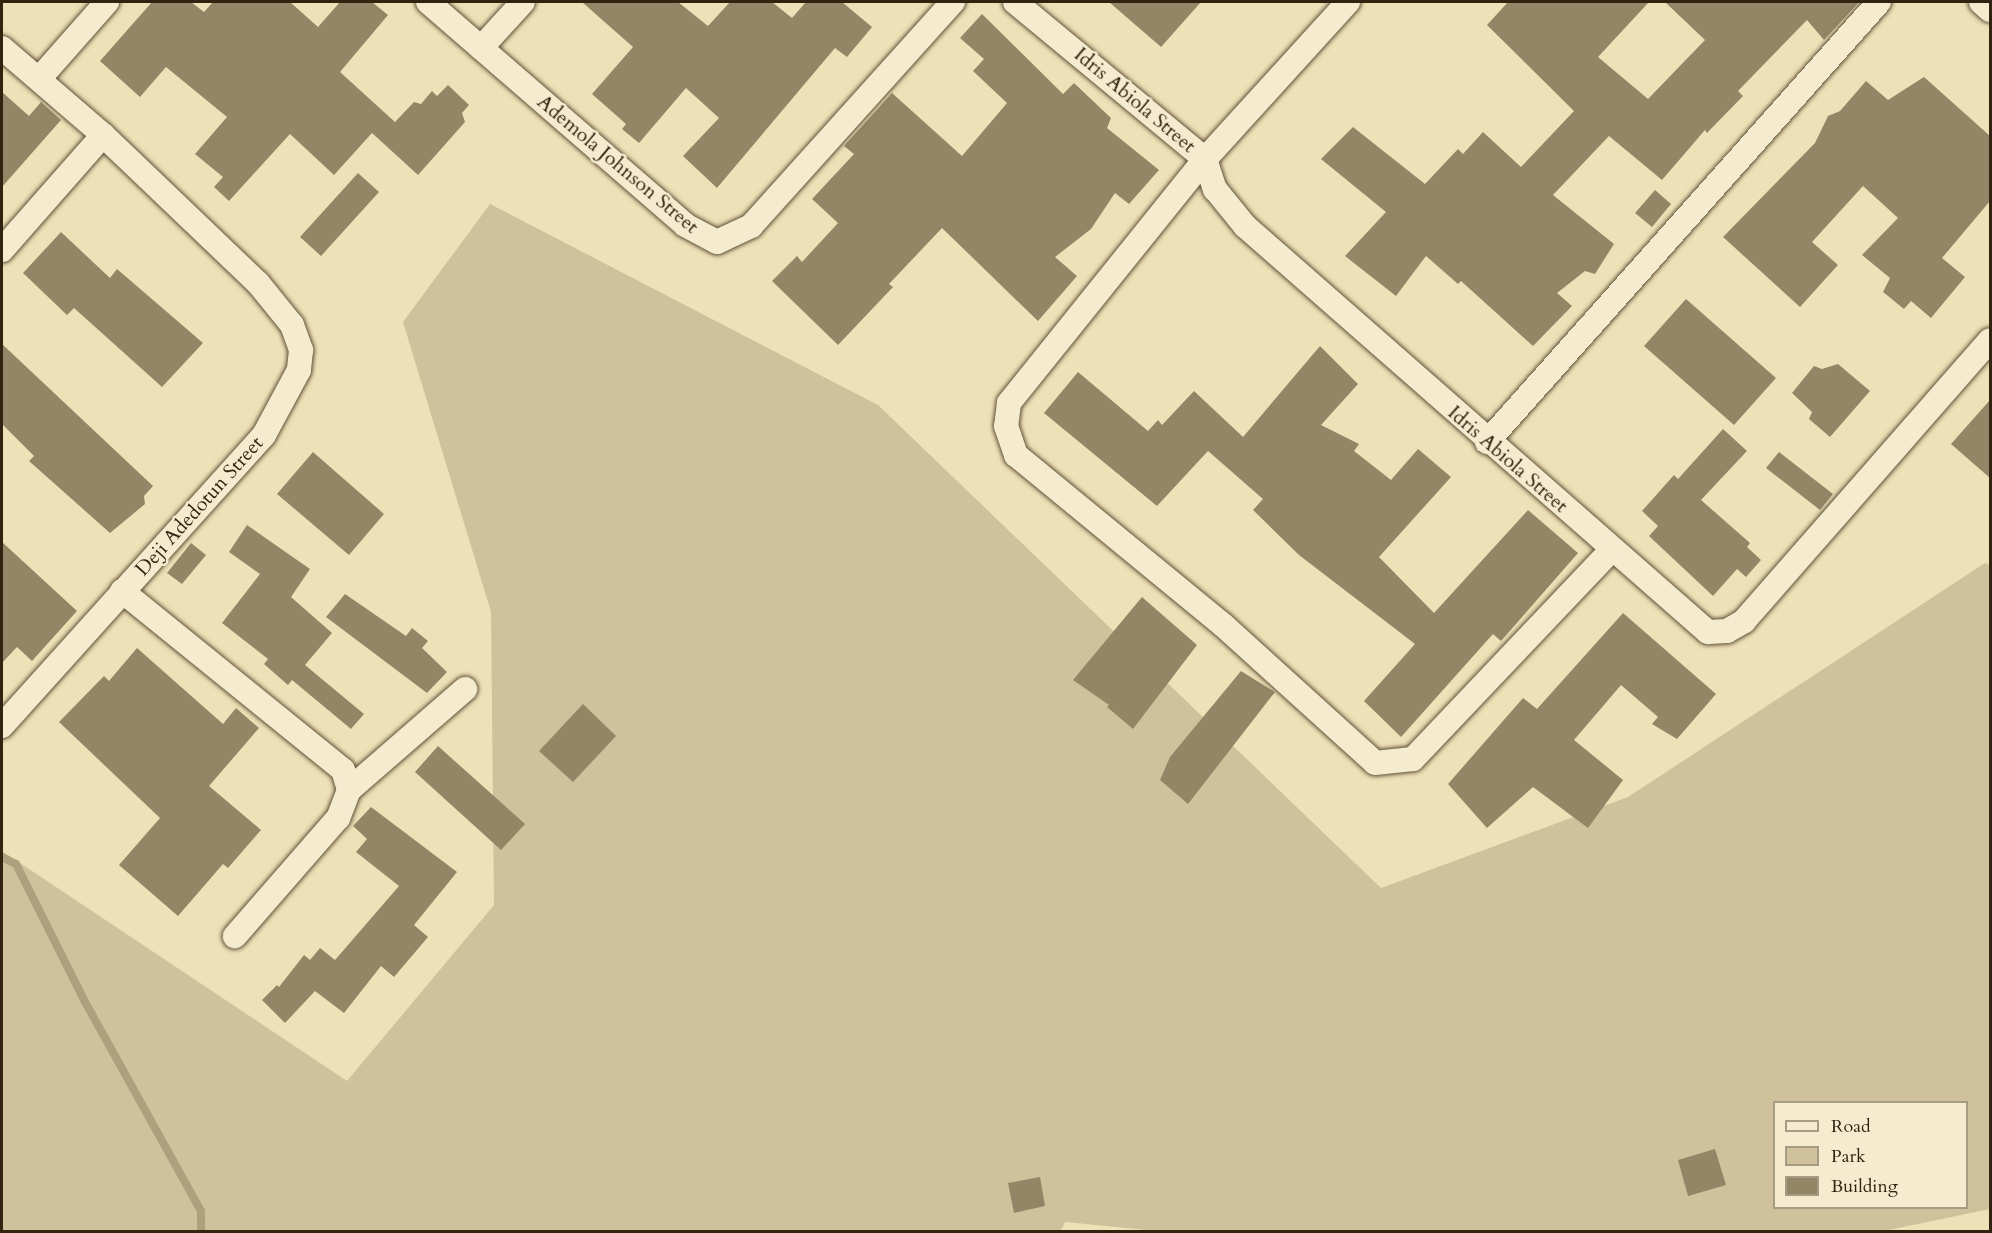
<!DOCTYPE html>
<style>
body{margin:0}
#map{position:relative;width:1992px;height:1233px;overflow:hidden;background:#efe1b7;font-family:Cardo,serif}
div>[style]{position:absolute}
.green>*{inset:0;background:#cfc19b}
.stream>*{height:8px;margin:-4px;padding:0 4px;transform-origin:4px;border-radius:4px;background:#aea07e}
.building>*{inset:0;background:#938667}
.roads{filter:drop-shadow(0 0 2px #60523a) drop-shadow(0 0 2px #60523a)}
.minor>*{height:24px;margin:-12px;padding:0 12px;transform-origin:12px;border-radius:12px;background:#f5ecd0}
span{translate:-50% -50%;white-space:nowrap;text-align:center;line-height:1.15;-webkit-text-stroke:5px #f5ecd0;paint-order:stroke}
.street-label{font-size:20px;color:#302310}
.frame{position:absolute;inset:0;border:3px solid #302310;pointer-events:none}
.legend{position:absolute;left:1773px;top:1101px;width:195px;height:108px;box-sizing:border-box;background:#f5ecd0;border:2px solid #a69c83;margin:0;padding:8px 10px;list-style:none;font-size:18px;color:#302310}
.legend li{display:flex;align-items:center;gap:12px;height:30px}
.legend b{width:30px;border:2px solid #a69c83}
</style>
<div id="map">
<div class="green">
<i style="clip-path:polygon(evenodd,490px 204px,878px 405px,1381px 888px,1628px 797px,1985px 563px,1990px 565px,1990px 1209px,1879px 1232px,1167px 1232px,1065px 1222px,1060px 1232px,2px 1231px,2px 851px,347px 1081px,494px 905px,491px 612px,403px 322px,490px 204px,1774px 1102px,1966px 1102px,1966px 1208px,1774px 1208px,1774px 1102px)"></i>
</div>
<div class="stream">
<i style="left:2px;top:857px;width:16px;rotate:27deg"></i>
<i style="left:16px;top:864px;width:152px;rotate:63.4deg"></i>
<i style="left:84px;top:1000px;width:241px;rotate:61deg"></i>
<i style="left:201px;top:1211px;width:21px;rotate:90deg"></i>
</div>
<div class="building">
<i style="clip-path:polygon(152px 2px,191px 2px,204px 12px,213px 2px,290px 2px,318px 27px,340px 2px,372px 2px,388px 15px,340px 72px,395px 122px,414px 102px,421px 104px,432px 91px,437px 96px,448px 85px,469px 105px,462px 113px,465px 122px,418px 175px,372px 133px,334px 175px,290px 134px,229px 201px,214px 187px,223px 177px,195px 154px,227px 117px,166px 67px,140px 97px,100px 61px)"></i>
<i style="clip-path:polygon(582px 2px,678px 2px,708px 26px,730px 2px,772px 2px,792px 18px,806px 2px,842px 2px,872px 27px,847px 57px,835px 48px,717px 188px,683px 156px,719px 118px,686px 88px,639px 143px,622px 129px,626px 124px,592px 94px,633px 47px)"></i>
<i style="clip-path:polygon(1109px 2px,1201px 2px,1161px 47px)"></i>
<i style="clip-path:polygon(1508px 2px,1649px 2px,1598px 57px,1648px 99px,1705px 40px,1665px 2px,1859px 2px,1824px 40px,1807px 20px,1738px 91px,1743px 96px,1707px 133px,1705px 130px,1662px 180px,1609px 136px,1553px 195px,1614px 244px,1595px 274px,1585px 271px,1557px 293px,1572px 306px,1533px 346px,1461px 281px,1458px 284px,1426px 256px,1396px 296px,1345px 256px,1386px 212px,1321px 159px,1353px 127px,1425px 184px,1458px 149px,1463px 154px,1483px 132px,1521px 167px,1574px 111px,1487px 25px)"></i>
<i style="clip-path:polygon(982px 14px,1063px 94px,1074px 83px,1111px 118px,1107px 128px,1159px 170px,1129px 204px,1115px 193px,1091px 229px,1055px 257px,1077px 276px,1038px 321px,942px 228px,889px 284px,893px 287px,838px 345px,772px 281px,797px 256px,802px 262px,838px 223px,812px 199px,854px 154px,844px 146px,892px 93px,962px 156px,1007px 103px,973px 71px,984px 59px,960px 38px)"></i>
<i style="clip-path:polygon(1924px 77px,1990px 136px,1990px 201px,1942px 258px,1965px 277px,1931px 318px,1911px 301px,1904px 309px,1883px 292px,1890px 278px,1862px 255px,1898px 218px,1863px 186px,1812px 242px,1838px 265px,1800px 307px,1723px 237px,1815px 143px,1828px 116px,1840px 111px,1866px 81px,1888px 100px)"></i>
<i style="clip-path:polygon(2px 92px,29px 116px,41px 102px,61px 120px,2px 187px)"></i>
<i style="clip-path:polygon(358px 173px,379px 192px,321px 256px,300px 237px)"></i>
<i style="clip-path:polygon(1655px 190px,1671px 204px,1652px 227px,1635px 213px)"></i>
<i style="clip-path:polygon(61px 232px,110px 278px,117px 269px,203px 343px,162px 387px,74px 308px,67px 315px,23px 273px)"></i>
<i style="clip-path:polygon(1686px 299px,1776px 378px,1734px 425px,1644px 346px)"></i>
<i style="clip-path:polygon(2px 344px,153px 486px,144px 496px,145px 504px,110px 533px,29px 461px,34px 456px,2px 424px)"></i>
<i style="clip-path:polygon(1320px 346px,1358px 384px,1321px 425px,1359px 444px,1354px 451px,1391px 480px,1418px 449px,1451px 477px,1379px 557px,1434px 613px,1528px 510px,1578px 553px,1501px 641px,1493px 634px,1401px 737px,1364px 701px,1415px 644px,1299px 555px,1253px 510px,1263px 499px,1208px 451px,1157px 506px,1044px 413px,1078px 372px,1148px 431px,1158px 420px,1162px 425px,1194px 391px,1243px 437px)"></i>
<i style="clip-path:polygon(1838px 364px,1870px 391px,1830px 437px,1809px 419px,1812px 412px,1792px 393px,1814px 366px,1822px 369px)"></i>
<i style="clip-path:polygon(1990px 400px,1990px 478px,1951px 444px)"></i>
<i style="clip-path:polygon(1723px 429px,1747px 451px,1701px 500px,1750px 543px,1747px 547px,1761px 560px,1746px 577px,1737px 569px,1713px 596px,1649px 536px,1658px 526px,1642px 511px,1674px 475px,1678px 479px)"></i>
<i style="clip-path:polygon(313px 452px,384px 514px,349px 555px,277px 494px)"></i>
<i style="clip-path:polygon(1779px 452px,1833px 494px,1820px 510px,1766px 468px)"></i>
<i style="clip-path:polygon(247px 525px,310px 569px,291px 597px,332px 633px,305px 665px,364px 714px,351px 729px,292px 680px,288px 685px,264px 664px,268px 659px,222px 623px,260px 574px,229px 552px)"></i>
<i style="clip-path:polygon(2px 542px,77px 611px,32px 661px,17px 647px,2px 663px)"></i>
<i style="clip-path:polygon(191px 543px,206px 555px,182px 584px,167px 573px)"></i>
<i style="clip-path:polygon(345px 594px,406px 636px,412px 628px,428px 641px,422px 648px,447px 672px,427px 693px,326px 617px)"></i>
<i style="clip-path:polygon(1142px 597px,1197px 645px,1133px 729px,1107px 707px,1109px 705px,1073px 680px)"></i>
<i style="clip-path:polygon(1623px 613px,1716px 694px,1677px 739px,1652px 724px,1658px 717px,1621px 685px,1574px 740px,1623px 780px,1588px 828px,1533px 787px,1487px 828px,1448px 784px,1523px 698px,1537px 709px)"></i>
<i style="clip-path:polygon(137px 648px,223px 724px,236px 708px,259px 728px,209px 786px,261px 830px,228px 868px,223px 864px,178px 916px,119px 865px,160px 818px,59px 722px,104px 676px,109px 681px)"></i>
<i style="clip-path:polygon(1241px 671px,1275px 692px,1188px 804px,1160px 780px,1170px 757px)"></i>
<i style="clip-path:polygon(583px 704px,616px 736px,573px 782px,539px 751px)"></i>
<i style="clip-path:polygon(438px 746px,525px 824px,501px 850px,415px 772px)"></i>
<i style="clip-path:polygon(371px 807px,457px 872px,414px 925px,428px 937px,394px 977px,381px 966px,344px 1013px,315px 991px,285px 1023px,262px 1000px,277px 985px,279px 987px,304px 955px,310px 960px,320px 948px,335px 960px,399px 886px,356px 852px,367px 839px,353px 826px)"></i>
<i style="clip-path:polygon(1715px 1149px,1726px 1185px,1688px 1196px,1678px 1160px)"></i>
<i style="clip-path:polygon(1040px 1177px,1045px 1206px,1014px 1213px,1008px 1183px)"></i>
</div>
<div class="roads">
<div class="minor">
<i style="left:428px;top:2px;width:340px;rotate:40.9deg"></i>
<i style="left:685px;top:225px;width:36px;rotate:28deg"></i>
<i style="left:717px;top:242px;width:38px;rotate:-25deg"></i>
<i style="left:751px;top:226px;width:302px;rotate:-48deg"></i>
<i style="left:1015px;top:2px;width:246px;rotate:39.6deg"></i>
<i style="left:1205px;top:159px;width:32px;rotate:72deg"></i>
<i style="left:1215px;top:189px;width:48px;rotate:51deg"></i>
<i style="left:1245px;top:226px;width:616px;rotate:41.25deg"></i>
<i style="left:1708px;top:632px;width:19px;rotate:-3deg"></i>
<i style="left:1727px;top:631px;width:20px;rotate:-30deg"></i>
<i style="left:1744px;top:621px;width:373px;rotate:-48.8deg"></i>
<i style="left:1348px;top:2px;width:212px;rotate:132.3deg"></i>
<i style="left:1205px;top:159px;width:313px;rotate:128.8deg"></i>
<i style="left:1009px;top:403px;width:23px;rotate:97deg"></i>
<i style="left:1006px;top:426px;width:31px;rotate:71deg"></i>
<i style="left:1016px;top:455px;width:268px;rotate:39.4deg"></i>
<i style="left:1223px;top:625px;width:205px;rotate:42.2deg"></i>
<i style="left:1375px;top:763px;width:38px;rotate:-6deg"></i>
<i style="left:1413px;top:759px;width:289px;rotate:-46.5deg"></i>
<i style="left:1981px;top:2px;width:12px;rotate:42deg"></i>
<i style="left:2px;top:48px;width:133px;rotate:40.7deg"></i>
<i style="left:103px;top:135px;width:214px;rotate:43.7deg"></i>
<i style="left:258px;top:283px;width:54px;rotate:51deg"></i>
<i style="left:292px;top:325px;width:27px;rotate:70deg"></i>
<i style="left:301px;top:350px;width:20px;rotate:96deg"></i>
<i style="left:299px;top:370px;width:74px;rotate:118.3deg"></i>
<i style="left:264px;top:435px;width:392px;rotate:132deg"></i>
<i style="left:481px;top:48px;width:62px;rotate:-47.6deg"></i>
<i style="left:39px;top:79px;width:103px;rotate:-48.6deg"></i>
<i style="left:2px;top:250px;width:153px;rotate:-48.7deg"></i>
<i style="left:1487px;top:442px;width:589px;rotate:-48.3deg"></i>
<i style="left:122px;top:591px;width:284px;rotate:39deg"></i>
<i style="left:343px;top:770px;width:21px;rotate:73deg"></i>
<i style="left:349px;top:790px;width:30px;rotate:111deg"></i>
<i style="left:338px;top:818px;width:157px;rotate:131.1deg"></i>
<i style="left:349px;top:790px;width:154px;rotate:-41deg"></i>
</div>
</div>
<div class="street-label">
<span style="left:1135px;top:100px;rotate:40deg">Idris Abiola Street</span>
<span style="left:618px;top:164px;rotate:40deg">Ademola Johnson Street</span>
<span style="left:1508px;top:459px;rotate:41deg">Idris Abiola Street</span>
<span style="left:199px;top:506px;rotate:-48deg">Deji Adedotun Street</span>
</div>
<div class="frame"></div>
<ul class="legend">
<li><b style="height:8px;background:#f5ecd0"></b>Road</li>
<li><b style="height:16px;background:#cfc19b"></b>Park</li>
<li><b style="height:16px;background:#938667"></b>Building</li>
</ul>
</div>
